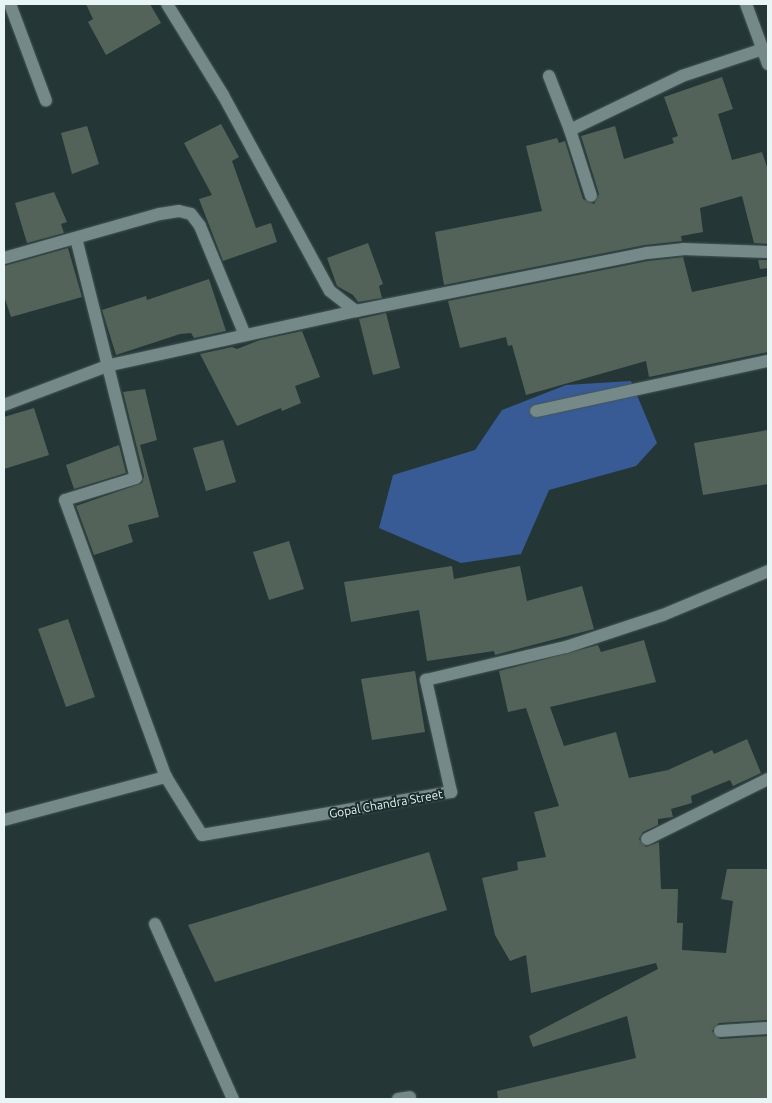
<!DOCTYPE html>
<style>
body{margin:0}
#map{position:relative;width:772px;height:1103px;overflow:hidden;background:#243736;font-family:Ubuntu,sans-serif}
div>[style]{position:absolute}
.water>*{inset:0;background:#385b96}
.building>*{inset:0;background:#546359}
.roads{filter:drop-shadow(0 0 1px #455655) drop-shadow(0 0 1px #455655)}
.service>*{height:12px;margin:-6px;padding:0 6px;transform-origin:6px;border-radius:6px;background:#748988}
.minor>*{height:12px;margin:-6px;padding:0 6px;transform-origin:6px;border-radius:6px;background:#748988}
.tertiary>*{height:12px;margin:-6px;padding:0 6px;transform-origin:6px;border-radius:6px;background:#748988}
span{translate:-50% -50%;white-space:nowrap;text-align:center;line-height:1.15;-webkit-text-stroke:4px #1a2d2b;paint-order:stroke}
.street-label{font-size:12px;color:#e9f5f4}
.frame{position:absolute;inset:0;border:5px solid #e9f5f4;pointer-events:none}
</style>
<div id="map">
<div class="water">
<i style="clip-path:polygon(631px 381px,657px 443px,636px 466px,549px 490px,521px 554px,461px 563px,379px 528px,393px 475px,475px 450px,502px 410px,566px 385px)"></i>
</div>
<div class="building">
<i style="clip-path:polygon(86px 4px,150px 4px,161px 23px,106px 55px,88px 22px,93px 19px)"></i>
<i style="clip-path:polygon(722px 77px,733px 109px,718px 114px,732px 160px,762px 152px,768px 170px,768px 244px,754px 243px,742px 196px,700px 208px,703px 232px,681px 236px,682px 241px,645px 245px,444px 285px,435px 232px,542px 211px,526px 146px,557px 138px,559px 143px,565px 141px,583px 199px,594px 204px,599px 194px,581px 136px,615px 126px,624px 159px,674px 143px,672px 138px,678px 136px,664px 97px)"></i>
<i style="clip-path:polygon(221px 124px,239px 157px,232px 161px,256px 228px,271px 223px,277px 242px,223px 261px,199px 199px,212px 195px,184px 143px)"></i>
<i style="clip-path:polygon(87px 126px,99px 164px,72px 174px,61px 133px)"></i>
<i style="clip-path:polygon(54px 192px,67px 222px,61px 224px,64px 233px,27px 243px,15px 203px)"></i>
<i style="clip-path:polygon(368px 243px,383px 284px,379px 286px,382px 298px,358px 302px,353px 295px,337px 286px,327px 258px)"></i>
<i style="clip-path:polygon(68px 248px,82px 297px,11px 317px,4px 296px,4px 266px)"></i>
<i style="clip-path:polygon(683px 257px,692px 292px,768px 276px,768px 352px,649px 377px,646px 361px,526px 395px,512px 345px,508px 346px,506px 337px,460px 348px,448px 301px,648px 261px)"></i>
<i style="clip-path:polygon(758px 260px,768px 260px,768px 268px,760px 269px)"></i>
<i style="clip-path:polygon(209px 279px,226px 331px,194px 338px,191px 333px,180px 334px,116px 355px,102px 310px,146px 296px,147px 300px)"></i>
<i style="clip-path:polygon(386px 313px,400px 368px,373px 375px,359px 319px)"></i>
<i style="clip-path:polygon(302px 331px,320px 377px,295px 386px,301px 403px,282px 411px,281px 408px,237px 426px,200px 354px,232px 347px,237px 349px,260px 340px)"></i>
<i style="clip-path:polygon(145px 389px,157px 440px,140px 445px,159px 517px,128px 525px,133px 542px,94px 555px,76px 506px,142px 483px,144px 476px,123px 392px)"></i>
<i style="clip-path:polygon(34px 408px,49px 455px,4px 469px,4px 417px)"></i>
<i style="clip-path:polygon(768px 430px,768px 484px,703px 495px,694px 443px)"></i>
<i style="clip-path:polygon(223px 440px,236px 482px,206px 491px,193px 448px)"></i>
<i style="clip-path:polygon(119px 445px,126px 473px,74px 489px,66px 465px)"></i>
<i style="clip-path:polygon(289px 541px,304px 589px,269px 600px,253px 552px)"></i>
<i style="clip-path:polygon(452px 566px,454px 579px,520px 566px,527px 601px,582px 586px,594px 629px,495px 655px,494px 651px,427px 661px,419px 610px,351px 622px,344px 582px)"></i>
<i style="clip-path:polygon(68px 619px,95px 697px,66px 707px,38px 629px)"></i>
<i style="clip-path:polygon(644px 640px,656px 682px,550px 707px,564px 746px,616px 732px,629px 778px,668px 770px,712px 750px,714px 754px,747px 739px,761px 773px,733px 786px,730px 780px,691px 796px,692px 803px,671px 809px,673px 817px,658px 819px,658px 825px,643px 832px,639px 839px,646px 847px,659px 842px,661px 889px,678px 889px,677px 923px,683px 923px,682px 950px,726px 953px,733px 901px,721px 899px,727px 869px,768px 869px,768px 1020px,719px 1023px,712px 1031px,720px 1039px,768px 1036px,768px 1099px,498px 1099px,497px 1091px,636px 1058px,627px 1016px,533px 1047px,529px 1036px,658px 969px,656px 963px,531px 993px,526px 955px,510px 961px,495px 935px,482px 878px,518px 870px,517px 862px,546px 857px,534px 812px,559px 806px,526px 708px,508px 712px,499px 671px,598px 645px,601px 652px)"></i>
<i style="clip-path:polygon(415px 671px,425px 732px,372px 740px,361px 679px)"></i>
<i style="clip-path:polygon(429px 852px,447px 910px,215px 982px,188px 925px)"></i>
</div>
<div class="roads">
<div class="service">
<i style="left:10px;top:4px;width:103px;rotate:69.6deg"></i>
<i style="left:155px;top:924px;width:192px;rotate:66deg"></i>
<i style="left:720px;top:1031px;width:48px;rotate:-3.6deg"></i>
<i style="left:398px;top:1099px;width:12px;rotate:-9deg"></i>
</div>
<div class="minor">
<i style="left:167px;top:4px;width:107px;rotate:58.4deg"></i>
<i style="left:223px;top:95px;width:223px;rotate:61.4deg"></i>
<i style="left:330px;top:291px;width:33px;rotate:38deg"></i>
<i style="left:356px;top:311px;width:297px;rotate:-11.3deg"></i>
<i style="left:647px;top:253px;width:36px;rotate:-6deg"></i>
<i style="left:683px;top:249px;width:85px;rotate:2deg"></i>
<i style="left:549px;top:76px;width:58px;rotate:68.7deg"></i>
<i style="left:570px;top:130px;width:124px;rotate:-25.7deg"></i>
<i style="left:682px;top:76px;width:85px;rotate:-18.4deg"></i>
<i style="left:570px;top:130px;width:69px;rotate:72.3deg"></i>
<i style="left:76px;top:238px;width:247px;rotate:76deg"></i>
<i style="left:136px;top:478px;width:74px;rotate:162.8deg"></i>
<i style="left:65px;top:500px;width:295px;rotate:70deg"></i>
<i style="left:166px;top:777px;width:68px;rotate:58.2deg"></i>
<i style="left:202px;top:835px;width:253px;rotate:-9.8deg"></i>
<i style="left:451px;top:792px;width:115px;rotate:-102.6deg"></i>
<i style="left:426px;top:680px;width:144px;rotate:-13.3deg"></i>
<i style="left:566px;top:647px;width:102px;rotate:-18.3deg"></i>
<i style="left:663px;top:615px;width:114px;rotate:-22.7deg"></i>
<i style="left:4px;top:258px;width:162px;rotate:-15.8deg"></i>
<i style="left:160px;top:214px;width:19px;rotate:-9deg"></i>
<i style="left:179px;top:211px;width:12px;rotate:14deg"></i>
<i style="left:191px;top:214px;width:15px;rotate:53deg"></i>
<i style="left:200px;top:226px;width:118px;rotate:67.6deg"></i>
<i style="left:4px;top:405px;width:113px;rotate:-20.7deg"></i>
<i style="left:110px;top:365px;width:252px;rotate:-12.4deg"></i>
<i style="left:536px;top:411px;width:237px;rotate:-12.2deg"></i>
<i style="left:4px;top:820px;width:168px;rotate:-14.9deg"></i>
<i style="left:647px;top:839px;width:135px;rotate:-26.4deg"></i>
</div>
<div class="tertiary">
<i style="left:746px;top:4px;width:64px;rotate:69.9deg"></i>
</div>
</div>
<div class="street-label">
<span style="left:386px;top:804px;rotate:-10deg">Gopal Chandra Street</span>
</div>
<div class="frame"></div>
</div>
